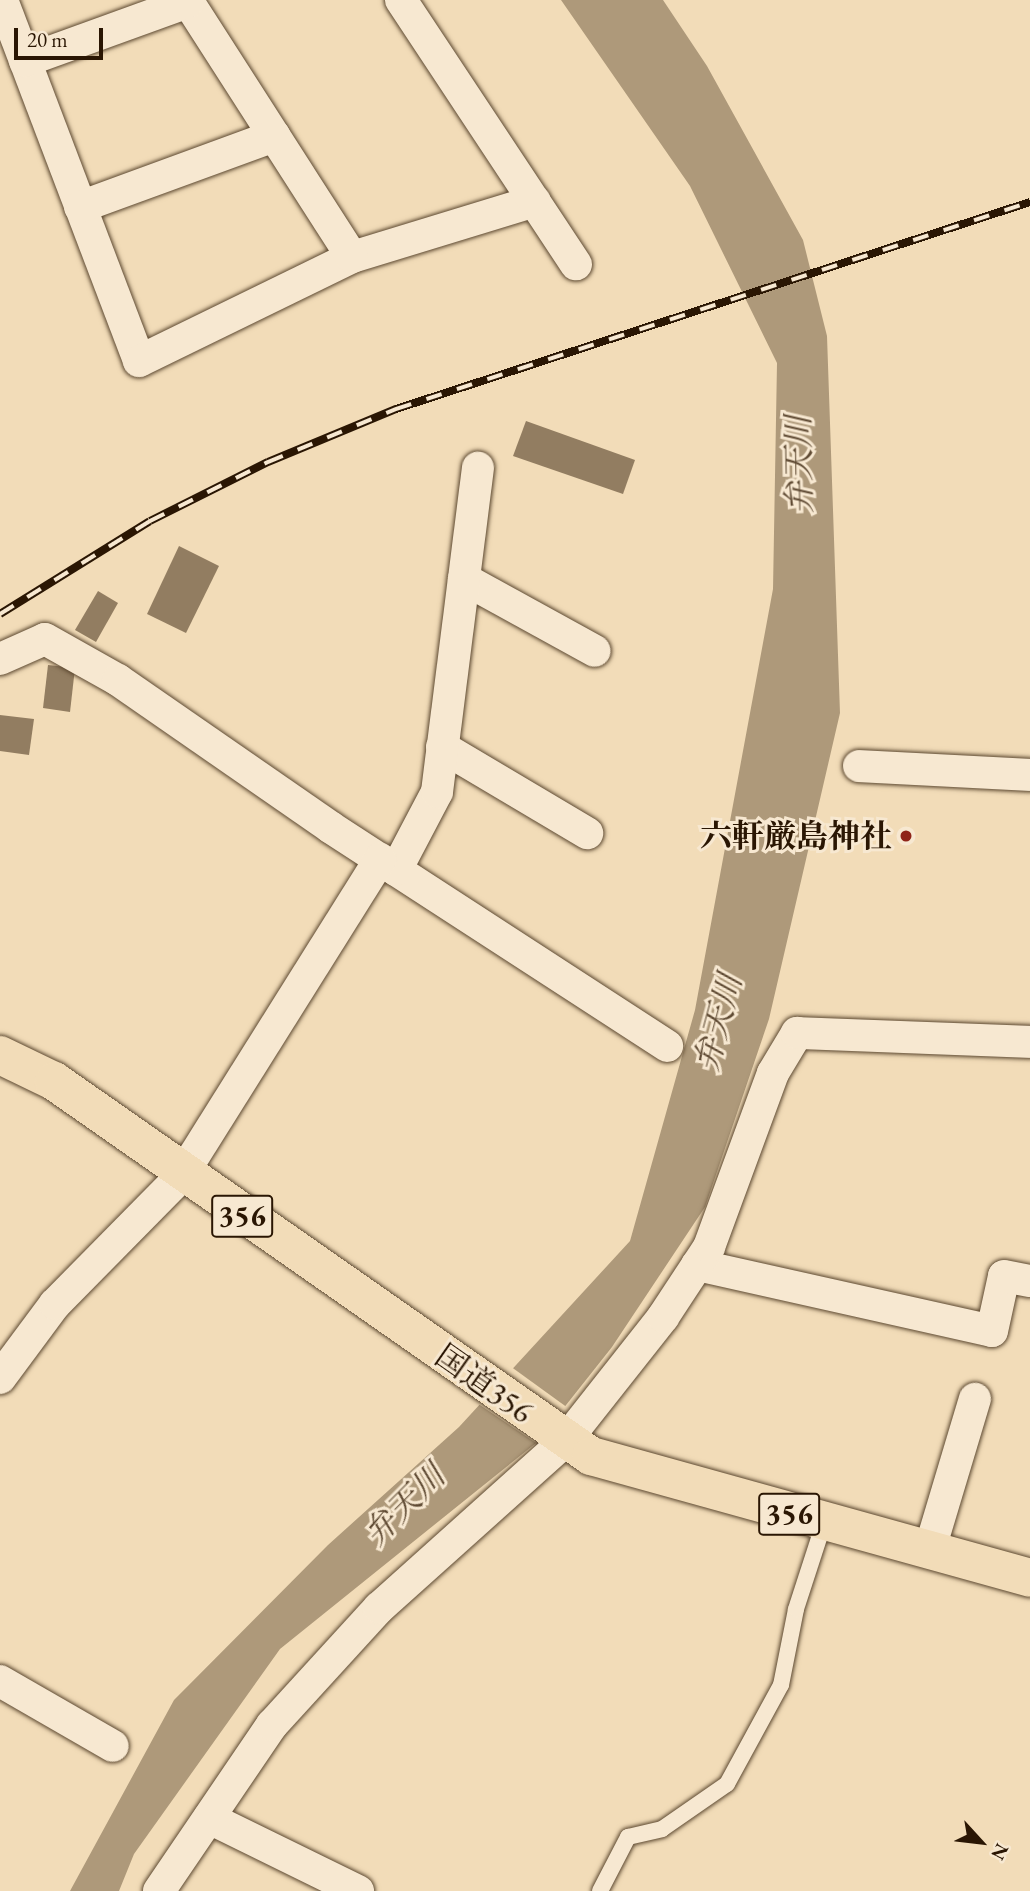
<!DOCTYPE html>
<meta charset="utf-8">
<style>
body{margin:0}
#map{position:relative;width:1030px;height:1891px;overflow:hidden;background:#f2dcb8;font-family:"EB Garamond","Noto Serif JP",serif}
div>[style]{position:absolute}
.water>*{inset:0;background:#ae997a}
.pier>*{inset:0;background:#f2dcb8}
.building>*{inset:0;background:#927d61}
.roads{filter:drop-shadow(0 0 2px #5c4830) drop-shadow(0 0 2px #5c4830)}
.lane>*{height:16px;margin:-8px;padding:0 8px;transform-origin:8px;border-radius:8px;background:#f7e8d1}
.street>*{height:32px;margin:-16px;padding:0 16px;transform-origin:16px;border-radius:16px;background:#f7e8d1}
.highway>*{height:38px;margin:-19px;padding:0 19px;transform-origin:19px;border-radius:19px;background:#f2dcb8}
.rail>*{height:8px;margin-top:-4px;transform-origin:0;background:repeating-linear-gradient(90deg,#f7e8d1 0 16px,#2a1603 0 32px);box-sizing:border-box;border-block:2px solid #2a1603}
.dots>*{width:19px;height:19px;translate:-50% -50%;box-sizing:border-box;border:4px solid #f7e8d1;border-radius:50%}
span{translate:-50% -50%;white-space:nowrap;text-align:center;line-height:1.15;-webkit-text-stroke:6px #f7e8d1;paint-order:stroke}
.shield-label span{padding:2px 5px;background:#f7e8d1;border:2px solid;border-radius:5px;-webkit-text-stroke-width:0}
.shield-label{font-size:30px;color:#2a1603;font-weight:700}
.poi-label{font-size:32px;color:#2a1603;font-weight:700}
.right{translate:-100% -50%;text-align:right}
.street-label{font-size:32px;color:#2a1603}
.water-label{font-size:33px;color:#5f4a33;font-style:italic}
.north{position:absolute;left:946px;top:1807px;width:70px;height:70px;-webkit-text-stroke:5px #f7e8d1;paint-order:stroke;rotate:117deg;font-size:19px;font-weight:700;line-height:28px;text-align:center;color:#2a1603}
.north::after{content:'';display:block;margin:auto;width:24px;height:32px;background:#2a1603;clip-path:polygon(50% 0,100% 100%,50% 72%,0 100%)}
.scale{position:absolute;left:14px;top:28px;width:89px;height:32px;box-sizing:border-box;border:4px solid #2a1603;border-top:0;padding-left:9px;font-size:21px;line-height:24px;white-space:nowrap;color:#2a1603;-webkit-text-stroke:5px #f7e8d1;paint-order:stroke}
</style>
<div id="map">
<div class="water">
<i style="clip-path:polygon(561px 0,663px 0,707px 66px,803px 240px,827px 336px,840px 713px,769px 1019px,705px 1207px,612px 1347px,536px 1443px,280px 1649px,134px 1854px,119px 1891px,70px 1891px,174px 1700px,328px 1545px,459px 1427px,630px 1241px,695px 1010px,773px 589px,777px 363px,690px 186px)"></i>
</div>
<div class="pier">
<i style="clip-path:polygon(510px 1366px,568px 1408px,539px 1445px,477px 1403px)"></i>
</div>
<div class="building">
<i style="clip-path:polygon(526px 421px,635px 460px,623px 494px,513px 456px)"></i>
<i style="clip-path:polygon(179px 546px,219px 566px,186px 633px,147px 614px)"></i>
<i style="clip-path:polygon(98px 591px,118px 603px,96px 642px,75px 630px)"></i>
<i style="clip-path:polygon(48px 665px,75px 668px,70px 712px,43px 708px)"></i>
<i style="clip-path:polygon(0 715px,34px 719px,29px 755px,0 751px)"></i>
</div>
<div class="roads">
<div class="lane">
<i style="left:600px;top:1891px;width:61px;rotate:-62.6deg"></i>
<i style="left:628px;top:1837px;width:35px;rotate:-13deg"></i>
<i style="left:662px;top:1829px;width:79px;rotate:-34.7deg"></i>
<i style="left:727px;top:1784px;width:113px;rotate:-61.4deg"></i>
<i style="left:781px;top:1685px;width:77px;rotate:-78.8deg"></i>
<i style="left:796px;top:1609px;width:90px;rotate:-72deg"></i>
</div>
<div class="street">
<i style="left:2px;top:0;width:386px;rotate:69.2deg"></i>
<i style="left:139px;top:361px;width:237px;rotate:-26deg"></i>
<i style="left:352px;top:257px;width:191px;rotate:-17deg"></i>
<i style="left:187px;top:0;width:305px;rotate:57.3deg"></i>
<i style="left:401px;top:0;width:317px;rotate:56.5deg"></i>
<i style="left:25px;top:61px;width:173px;rotate:-19.9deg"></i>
<i style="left:80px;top:207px;width:207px;rotate:-20.1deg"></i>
<i style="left:464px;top:579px;width:149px;rotate:28.8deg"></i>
<i style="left:0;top:659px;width:49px;rotate:-24deg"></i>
<i style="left:45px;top:639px;width:84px;rotate:29.3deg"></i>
<i style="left:118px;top:680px;width:258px;rotate:34.7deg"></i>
<i style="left:330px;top:827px;width:402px;rotate:33deg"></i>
<i style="left:442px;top:747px;width:169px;rotate:30.7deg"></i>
<i style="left:859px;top:766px;width:171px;rotate:3deg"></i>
<i style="left:396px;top:870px;width:88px;rotate:-62.3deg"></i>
<i style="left:437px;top:792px;width:327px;rotate:-82.8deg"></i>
<i style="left:697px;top:1265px;width:302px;rotate:12.6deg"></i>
<i style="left:992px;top:1331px;width:56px;rotate:-77.7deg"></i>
<i style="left:1004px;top:1276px;width:26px;rotate:11deg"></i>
<i style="left:0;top:1378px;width:92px;rotate:-53.4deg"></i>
<i style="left:55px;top:1304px;width:181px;rotate:-45.4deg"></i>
<i style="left:182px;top:1175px;width:373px;rotate:-57.9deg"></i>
<i style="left:929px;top:1552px;width:160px;rotate:-73.3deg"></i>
<i style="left:0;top:1681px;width:130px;rotate:29.9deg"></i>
<i style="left:209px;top:1818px;width:166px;rotate:26.1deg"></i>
<i style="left:159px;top:1891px;width:201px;rotate:-55.8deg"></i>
<i style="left:272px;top:1725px;width:159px;rotate:-47.6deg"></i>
<i style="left:379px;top:1608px;width:251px;rotate:-41.9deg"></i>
<i style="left:566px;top:1440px;width:157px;rotate:-51.7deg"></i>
<i style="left:663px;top:1317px;width:84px;rotate:-56.7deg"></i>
<i style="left:709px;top:1247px;width:185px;rotate:-69.8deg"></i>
<i style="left:773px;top:1073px;width:47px;rotate:-59deg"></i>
<i style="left:797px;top:1033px;width:233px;rotate:2.2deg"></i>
</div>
<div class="highway">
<i style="left:0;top:1055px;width:60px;rotate:25.7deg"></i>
<i style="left:54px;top:1081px;width:655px;rotate:34.93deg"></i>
<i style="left:591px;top:1456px;width:456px;rotate:15.5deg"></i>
</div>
</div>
<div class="rail">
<i style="left:0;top:614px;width:176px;rotate:-31.8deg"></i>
<i style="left:150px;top:521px;width:132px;rotate:-26.6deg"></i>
<i style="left:268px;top:462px;width:139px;rotate:-22.5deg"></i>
<i style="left:396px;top:409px;width:667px;rotate:-18.08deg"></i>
</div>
<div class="dots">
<i style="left:906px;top:836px;background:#8f2418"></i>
</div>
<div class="shield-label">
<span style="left:242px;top:1216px">356</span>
<span style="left:789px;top:1514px">356</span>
</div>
<div class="poi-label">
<span class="right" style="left:892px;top:836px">六軒厳島神社</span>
</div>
<div class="street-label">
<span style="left:484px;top:1384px;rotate:35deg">国道356</span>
</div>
<div class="water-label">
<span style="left:799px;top:465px;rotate:-91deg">弁天川</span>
<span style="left:718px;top:1023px;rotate:-75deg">弁天川</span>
<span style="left:404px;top:1505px;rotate:-45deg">弁天川</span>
</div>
<div class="north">N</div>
<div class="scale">20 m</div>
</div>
